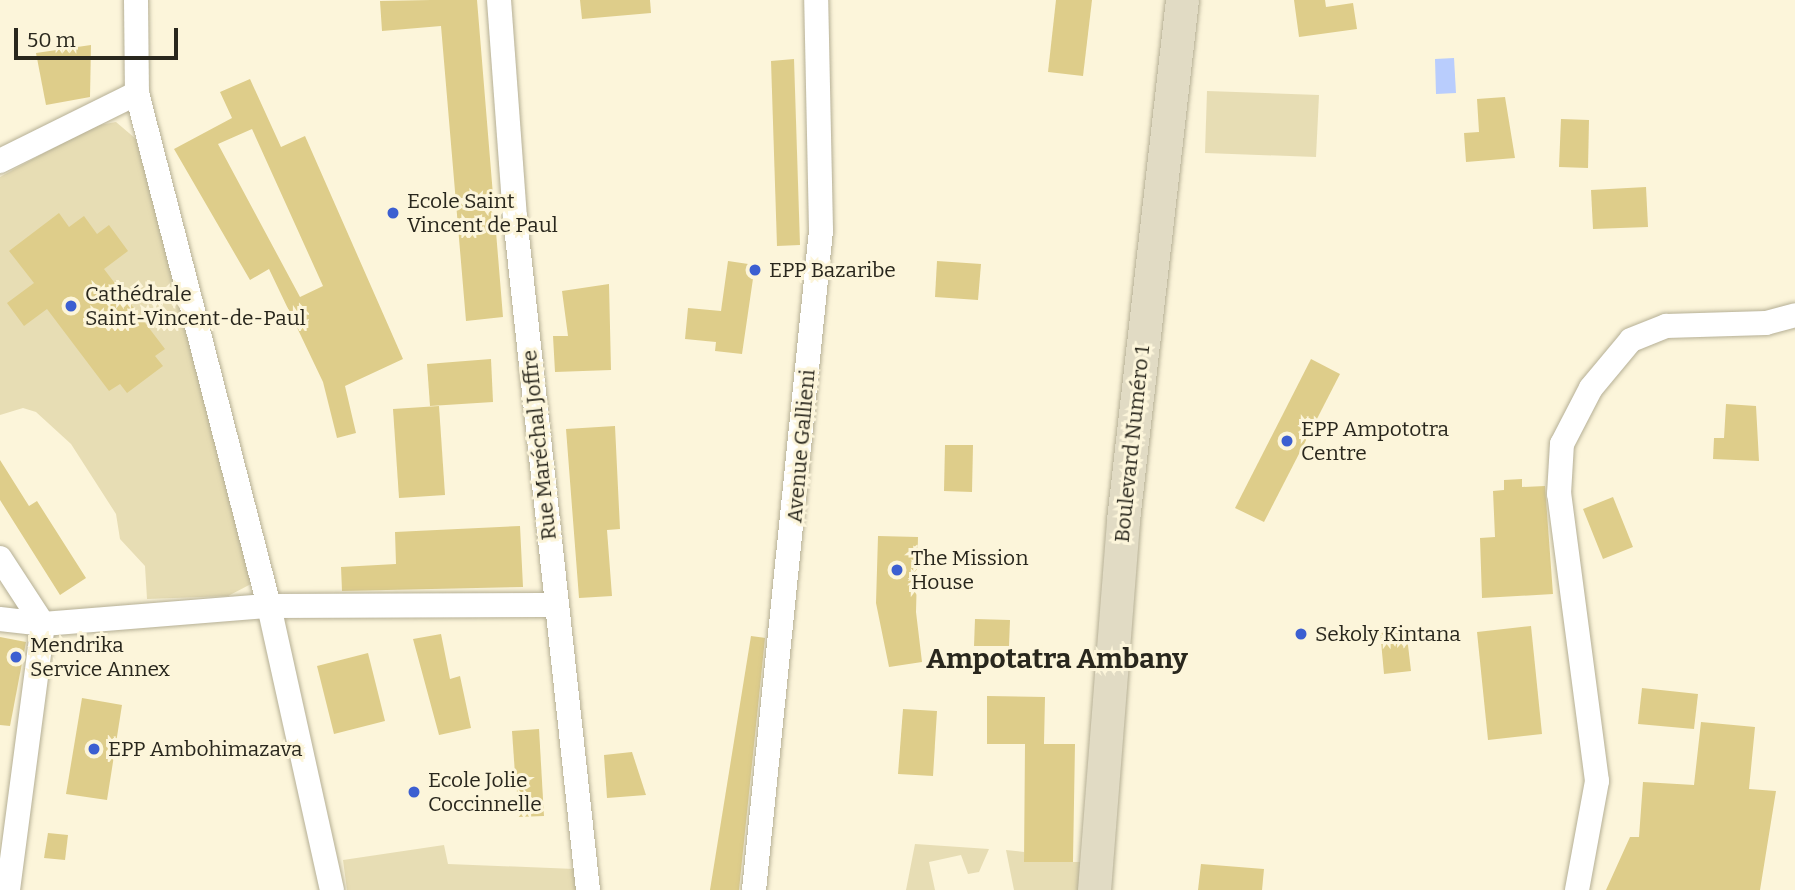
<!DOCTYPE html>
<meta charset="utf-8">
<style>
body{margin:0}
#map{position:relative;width:1795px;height:890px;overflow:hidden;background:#fcf5da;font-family:Bitter,serif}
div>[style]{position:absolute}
.green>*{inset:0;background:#e7ddb4}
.water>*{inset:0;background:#b9cdfd}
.building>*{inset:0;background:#decd8a}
.roads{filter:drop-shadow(0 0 2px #b5af95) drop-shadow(0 0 2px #b5af95)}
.minor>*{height:24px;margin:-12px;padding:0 12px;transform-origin:12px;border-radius:12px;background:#fff}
.secondary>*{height:33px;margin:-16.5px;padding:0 16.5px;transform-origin:16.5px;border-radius:16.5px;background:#e1dbc4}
.dots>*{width:19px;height:19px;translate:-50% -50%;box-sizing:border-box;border:4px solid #fcf5da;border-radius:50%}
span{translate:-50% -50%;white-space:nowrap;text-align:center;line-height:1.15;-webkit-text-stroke:6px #fcf5da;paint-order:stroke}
.poi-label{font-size:21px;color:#29271d}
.left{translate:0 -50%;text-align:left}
.street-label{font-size:21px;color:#29271d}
.district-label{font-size:28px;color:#29271d;font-weight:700}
.scale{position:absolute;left:14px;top:28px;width:164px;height:32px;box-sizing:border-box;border:4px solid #29271d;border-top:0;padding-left:9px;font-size:21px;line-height:24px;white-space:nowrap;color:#29271d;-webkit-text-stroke:5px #fcf5da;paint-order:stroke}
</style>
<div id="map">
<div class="green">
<i style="clip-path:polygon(1207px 91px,1319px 95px,1316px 157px,1205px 153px)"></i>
<i style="clip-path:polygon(116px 122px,136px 139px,251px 567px,251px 584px,228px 596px,147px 599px,145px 566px,120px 539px,116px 514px,71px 444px,36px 412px,23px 408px,0 415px,0 177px,94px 126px)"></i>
<i style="clip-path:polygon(915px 844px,989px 849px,979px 872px,968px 874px,961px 855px,929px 862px,935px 890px,906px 890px)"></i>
<i style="clip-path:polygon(444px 845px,448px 864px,575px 869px,577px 890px,347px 890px,343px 860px)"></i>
<i style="clip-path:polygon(1006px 850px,1024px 852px,1024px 862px,1089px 862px,1087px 890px,1014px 890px)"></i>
</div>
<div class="water">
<i style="clip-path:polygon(1454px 58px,1456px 93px,1436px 94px,1435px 59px)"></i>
</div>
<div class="building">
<i style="clip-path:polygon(431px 0,477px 0,503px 317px,466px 321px,441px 26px,382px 31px,380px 1px)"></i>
<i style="clip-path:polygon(580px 0,650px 0,651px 13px,582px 19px)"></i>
<i style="clip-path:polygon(1056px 0,1092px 0,1083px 76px,1048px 72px)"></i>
<i style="clip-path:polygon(1294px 0,1325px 0,1326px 7px,1353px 3px,1357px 29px,1299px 37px)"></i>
<i style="clip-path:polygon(91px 45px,90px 97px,46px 105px,36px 53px)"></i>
<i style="clip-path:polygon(794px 59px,800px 245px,777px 246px,771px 61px)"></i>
<i style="clip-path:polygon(evenodd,250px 79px,281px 147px,305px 136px,403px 359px,345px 386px,356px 433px,337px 438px,323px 382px,269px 269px,250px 280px,174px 149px,232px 118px,220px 92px,250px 79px,252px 129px,323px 286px,300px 297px,218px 144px,252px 129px)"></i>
<i style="clip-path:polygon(1505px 97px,1515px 158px,1466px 162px,1464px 133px,1479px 132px,1477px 99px)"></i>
<i style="clip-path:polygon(1561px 119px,1589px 120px,1588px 168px,1559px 167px)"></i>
<i style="clip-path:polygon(1646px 187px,1648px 227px,1593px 229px,1591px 190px)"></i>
<i style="clip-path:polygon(59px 213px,69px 227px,84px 216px,97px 234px,109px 225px,128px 251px,104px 269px,165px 349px,155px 356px,163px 366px,127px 393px,120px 384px,109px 391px,47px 309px,24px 326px,7px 303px,34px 283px,9px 251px)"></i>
<i style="clip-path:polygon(728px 261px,755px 265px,742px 354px,715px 351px,716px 342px,685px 339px,688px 308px,721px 311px)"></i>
<i style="clip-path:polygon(937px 261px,981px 264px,978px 300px,935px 297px)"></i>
<i style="clip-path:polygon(609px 284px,611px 370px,555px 372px,553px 336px,568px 336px,562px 291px)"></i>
<i style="clip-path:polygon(491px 359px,493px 402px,430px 406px,427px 364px)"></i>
<i style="clip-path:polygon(1311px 359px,1340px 374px,1264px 522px,1235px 508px)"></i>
<i style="clip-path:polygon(1726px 404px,1756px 406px,1759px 461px,1713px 459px,1714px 438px,1724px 438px)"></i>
<i style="clip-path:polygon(439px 406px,445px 495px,399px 498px,393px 409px)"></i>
<i style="clip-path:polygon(615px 426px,620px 529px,607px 530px,612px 596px,579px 598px,566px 429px)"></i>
<i style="clip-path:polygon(945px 445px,973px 445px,972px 492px,944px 491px)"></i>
<i style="clip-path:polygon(0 460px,29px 506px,37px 501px,86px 578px,60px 595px,0 500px)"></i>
<i style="clip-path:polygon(1522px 479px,1522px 487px,1545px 486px,1553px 594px,1482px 598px,1480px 538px,1495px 537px,1493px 491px,1504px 490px,1504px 480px)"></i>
<i style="clip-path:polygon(1613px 497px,1633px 547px,1603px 559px,1583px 509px)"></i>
<i style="clip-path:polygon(520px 526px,523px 587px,342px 591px,341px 567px,396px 564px,395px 532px)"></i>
<i style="clip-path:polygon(878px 536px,918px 537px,916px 612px,922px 662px,889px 667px,876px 603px)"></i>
<i style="clip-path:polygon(975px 619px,1010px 620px,1009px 646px,974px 646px)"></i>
<i style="clip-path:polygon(1531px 626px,1542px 734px,1488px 740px,1477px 632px)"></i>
<i style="clip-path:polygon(1406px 628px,1411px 671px,1384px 674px,1380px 630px)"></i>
<i style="clip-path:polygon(441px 634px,450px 679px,460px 676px,471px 728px,439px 735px,413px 639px)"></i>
<i style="clip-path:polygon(751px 636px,765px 638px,739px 890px,710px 890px)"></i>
<i style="clip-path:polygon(0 637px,26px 642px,10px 726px,0 725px)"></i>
<i style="clip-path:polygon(368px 653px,385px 721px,334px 734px,317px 666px)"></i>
<i style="clip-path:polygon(1642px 688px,1698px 694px,1694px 729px,1638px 724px)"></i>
<i style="clip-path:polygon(987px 696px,1045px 697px,1044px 744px,1075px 744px,1073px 862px,1024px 862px,1025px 744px,987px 744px)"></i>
<i style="clip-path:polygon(82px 698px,122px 705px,107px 800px,66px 794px)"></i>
<i style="clip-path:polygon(903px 709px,937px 711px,933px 776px,898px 774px)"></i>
<i style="clip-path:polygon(1701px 722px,1755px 727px,1749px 789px,1776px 791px,1760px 890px,1606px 890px,1630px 837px,1639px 837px,1643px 782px,1694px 785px)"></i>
<i style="clip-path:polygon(539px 729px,544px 816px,518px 817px,512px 731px)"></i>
<i style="clip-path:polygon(632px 752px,646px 795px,607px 798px,604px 755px)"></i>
<i style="clip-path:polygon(48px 833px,68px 835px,65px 860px,44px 858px)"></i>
<i style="clip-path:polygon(1201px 864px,1264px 869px,1262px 890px,1198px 890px)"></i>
</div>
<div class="roads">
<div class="minor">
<i style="left:136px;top:0;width:93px;rotate:89.4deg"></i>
<i style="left:137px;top:93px;width:530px;rotate:75.57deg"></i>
<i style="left:269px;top:606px;width:291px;rotate:77.5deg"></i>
<i style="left:499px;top:0;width:218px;rotate:85.8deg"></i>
<i style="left:515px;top:217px;width:677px;rotate:83.81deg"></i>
<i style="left:0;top:161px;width:153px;rotate:-26.4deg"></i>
<i style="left:0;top:558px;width:79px;rotate:56.9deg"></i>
<i style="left:43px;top:624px;width:268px;rotate:97.5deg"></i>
<i style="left:0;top:619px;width:43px;rotate:6.6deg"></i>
<i style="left:43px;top:624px;width:227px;rotate:-4.6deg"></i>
<i style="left:269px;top:606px;width:286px;rotate:-0.2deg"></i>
<i style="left:754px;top:890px;width:663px;rotate:-84.2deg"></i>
<i style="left:821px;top:230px;width:230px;rotate:-91.2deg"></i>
<i style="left:1577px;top:890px;width:111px;rotate:-79.6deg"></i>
<i style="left:1597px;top:781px;width:290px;rotate:-97.5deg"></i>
<i style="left:1559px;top:494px;width:50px;rotate:-86.6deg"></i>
<i style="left:1562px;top:444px;width:63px;rotate:-62.6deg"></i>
<i style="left:1591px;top:388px;width:62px;rotate:-50.2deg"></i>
<i style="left:1631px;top:340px;width:38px;rotate:-22deg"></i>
<i style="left:1666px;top:326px;width:100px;rotate:-1.7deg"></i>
<i style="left:1766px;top:323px;width:30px;rotate:-15deg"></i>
</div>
<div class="secondary">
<i style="left:1094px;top:890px;width:371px;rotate:-85.5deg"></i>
<i style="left:1123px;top:520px;width:523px;rotate:-83.53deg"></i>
</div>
</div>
<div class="dots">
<i style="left:393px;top:213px;background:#3c5fd1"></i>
<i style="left:755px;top:270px;background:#3c5fd1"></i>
<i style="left:71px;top:306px;background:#3c5fd1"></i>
<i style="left:1287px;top:441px;background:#3c5fd1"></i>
<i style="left:897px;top:570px;background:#3c5fd1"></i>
<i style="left:1301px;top:634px;background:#3c5fd1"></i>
<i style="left:16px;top:657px;background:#3c5fd1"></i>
<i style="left:94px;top:749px;background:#3c5fd1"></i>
<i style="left:414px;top:792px;background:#3c5fd1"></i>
</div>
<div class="poi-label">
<span class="left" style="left:407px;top:213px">Ecole Saint<br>Vincent de Paul</span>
<span class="left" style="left:769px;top:270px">EPP Bazaribe</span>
<span class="left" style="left:85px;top:306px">Cathédrale<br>Saint-Vincent-de-Paul</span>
<span class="left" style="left:1301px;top:441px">EPP Ampototra<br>Centre</span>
<span class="left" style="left:911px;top:570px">The Mission<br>House</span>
<span class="left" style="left:1315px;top:634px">Sekoly Kintana</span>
<span class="left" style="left:30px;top:657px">Mendrika<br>Service Annex</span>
<span class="left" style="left:108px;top:749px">EPP Ambohimazava</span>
<span class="left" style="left:428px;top:792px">Ecole Jolie<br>Coccinnelle</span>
</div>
<div class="street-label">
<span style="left:1132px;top:444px;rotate:-84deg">Boulevard Numéro 1</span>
<span style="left:539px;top:445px;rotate:-96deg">Rue Maréchal Joffre</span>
<span style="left:801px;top:446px;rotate:-85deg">Avenue Gallieni</span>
</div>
<div class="district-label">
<span style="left:1057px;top:659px">Ampotatra Ambany</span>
</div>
<div class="scale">50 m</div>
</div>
